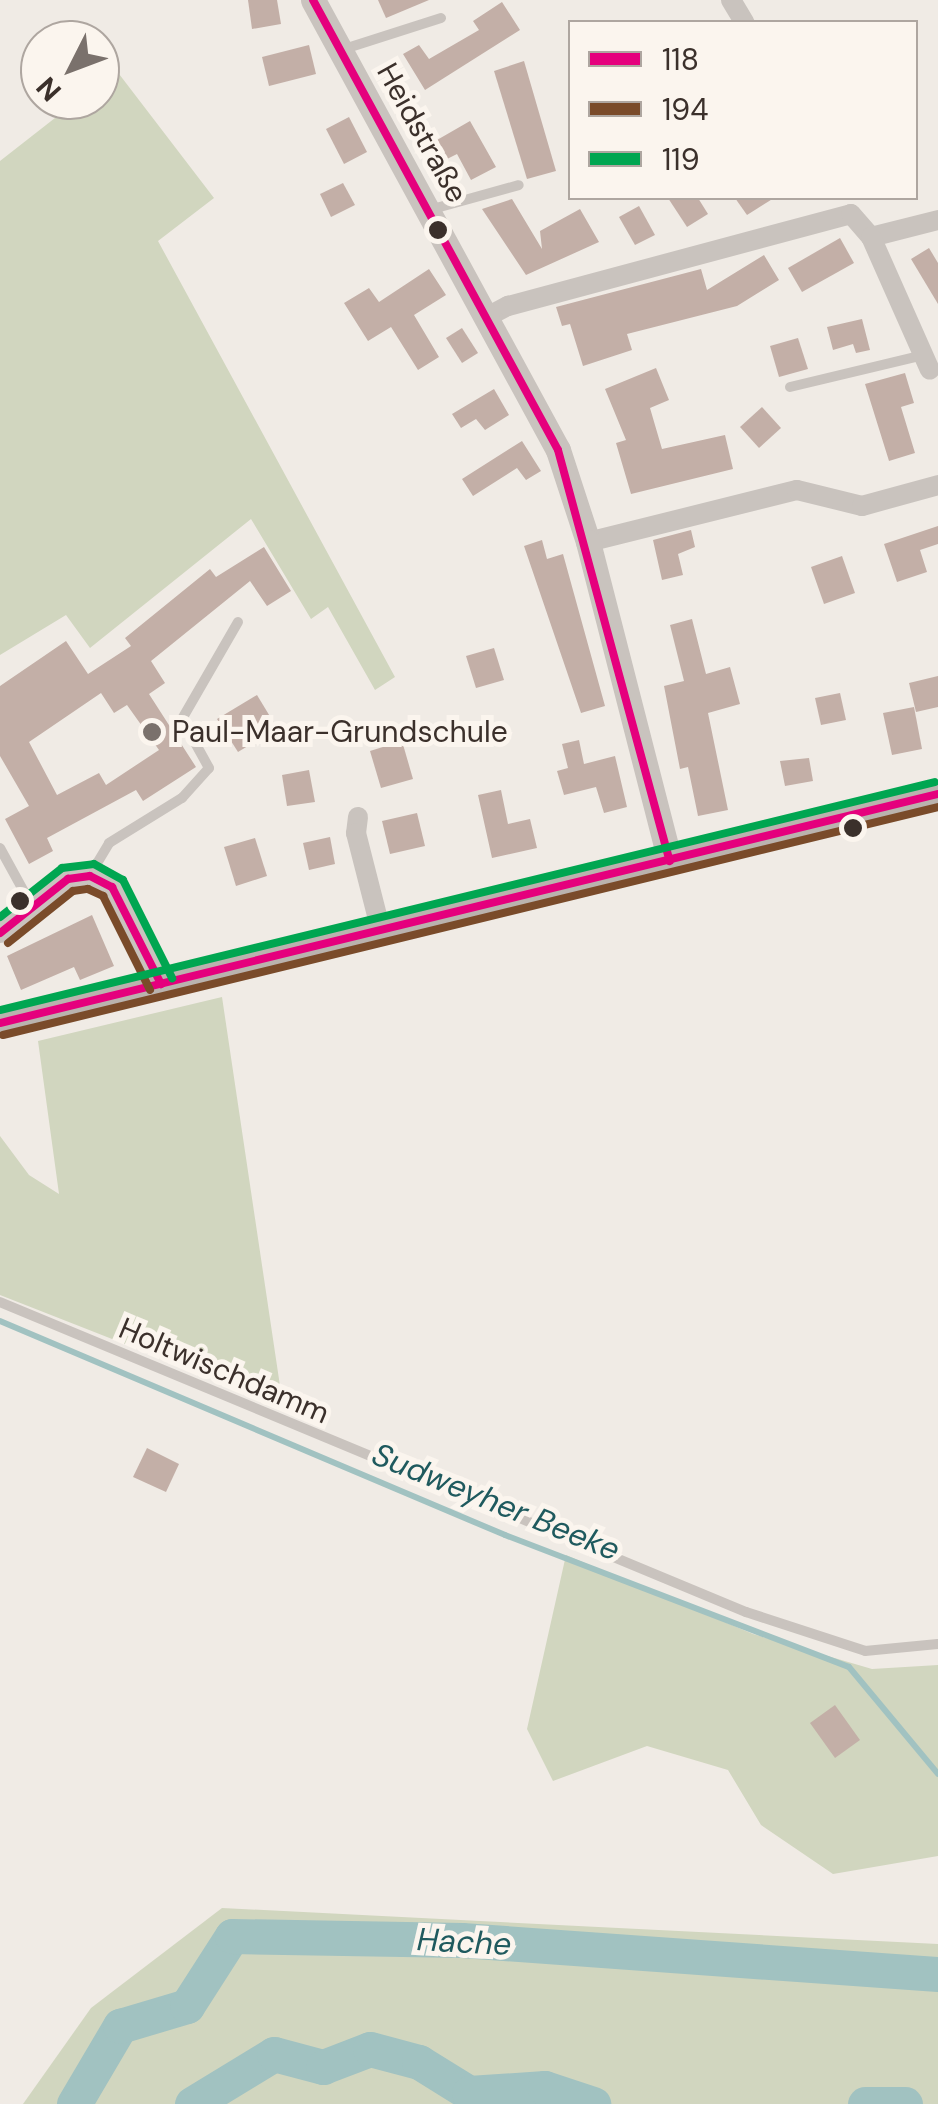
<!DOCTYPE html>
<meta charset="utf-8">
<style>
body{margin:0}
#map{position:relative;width:938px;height:2104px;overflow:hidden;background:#f0ebe5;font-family:"DM Sans",sans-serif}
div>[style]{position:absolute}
.green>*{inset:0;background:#d1d6bf}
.stream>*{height:6px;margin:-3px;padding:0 3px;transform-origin:3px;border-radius:3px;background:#a1c2c1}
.river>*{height:35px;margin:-17.5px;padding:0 17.5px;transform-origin:17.5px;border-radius:17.5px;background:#a1c2c1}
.building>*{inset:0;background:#c3afa7}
.service>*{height:10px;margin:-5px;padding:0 5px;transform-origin:5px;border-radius:5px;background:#c9c3be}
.minor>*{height:20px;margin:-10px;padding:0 10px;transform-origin:10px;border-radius:10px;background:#c9c3be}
.tertiary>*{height:25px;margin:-12.5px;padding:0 12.5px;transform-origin:12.5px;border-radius:12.5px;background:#c9c3be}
.secondary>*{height:28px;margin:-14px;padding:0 14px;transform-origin:14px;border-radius:14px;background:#bab3ae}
.bus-1>*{height:8px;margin:-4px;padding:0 4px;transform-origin:4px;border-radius:4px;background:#e5007d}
.bus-2>*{height:8px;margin:-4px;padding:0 4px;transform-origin:4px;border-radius:4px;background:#7a4b2a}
.bus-3>*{height:8px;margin:-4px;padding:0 4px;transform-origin:4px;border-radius:4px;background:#00a651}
.dots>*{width:28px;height:28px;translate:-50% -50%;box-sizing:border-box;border:5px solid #fbf5ee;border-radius:50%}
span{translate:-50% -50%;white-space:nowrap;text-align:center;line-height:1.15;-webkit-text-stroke:10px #fbf5ee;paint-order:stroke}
.street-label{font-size:30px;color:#3b302b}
.poi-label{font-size:30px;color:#3b302b}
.left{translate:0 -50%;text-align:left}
.water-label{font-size:32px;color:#1f5a5e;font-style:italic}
.legend{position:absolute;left:568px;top:20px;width:350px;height:180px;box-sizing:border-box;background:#fbf5ee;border:2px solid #aea6a0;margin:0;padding:12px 18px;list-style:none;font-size:30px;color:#3b302b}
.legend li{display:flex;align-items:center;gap:20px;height:50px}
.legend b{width:50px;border:2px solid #aea6a0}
.north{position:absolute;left:20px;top:20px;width:100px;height:100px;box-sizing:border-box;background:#fbf5ee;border:2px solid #aea6a0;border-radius:50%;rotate:228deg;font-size:28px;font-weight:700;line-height:40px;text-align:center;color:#3b302b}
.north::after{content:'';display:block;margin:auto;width:35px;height:45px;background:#7a716c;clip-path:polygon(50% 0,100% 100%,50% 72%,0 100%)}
</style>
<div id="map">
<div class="green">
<i style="clip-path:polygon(116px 70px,214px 198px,158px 241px,395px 677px,375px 690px,328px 607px,311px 619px,251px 519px,90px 648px,66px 615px,0 655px,0 161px,78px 100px,100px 100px,100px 83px)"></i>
<i style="clip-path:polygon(222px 997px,283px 1406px,0 1295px,0 1136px,29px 1175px,59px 1194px,38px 1041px)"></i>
<i style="clip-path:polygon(566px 1555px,753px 1634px,872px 1669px,938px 1665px,938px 1856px,833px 1874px,761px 1825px,728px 1770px,647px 1746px,553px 1781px,527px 1729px)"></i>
<i style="clip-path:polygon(222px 1908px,938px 1944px,938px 2104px,23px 2104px,91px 2008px)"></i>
</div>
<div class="stream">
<i style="left:0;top:1321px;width:548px;rotate:22.97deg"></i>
<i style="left:505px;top:1535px;width:368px;rotate:21deg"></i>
<i style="left:849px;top:1667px;width:139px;rotate:50.2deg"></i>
</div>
<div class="river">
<i style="left:74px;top:2104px;width:91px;rotate:-59.5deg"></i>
<i style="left:120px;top:2026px;width:70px;rotate:-16.6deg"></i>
<i style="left:187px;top:2006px;width:83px;rotate:-57.3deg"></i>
<i style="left:232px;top:1936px;width:230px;rotate:1deg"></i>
<i style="left:462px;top:1940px;width:477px;rotate:4.1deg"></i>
<i style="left:192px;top:2104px;width:96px;rotate:-31.4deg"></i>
<i style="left:274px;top:2054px;width:51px;rotate:14.9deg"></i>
<i style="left:323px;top:2067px;width:50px;rotate:-21deg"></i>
<i style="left:370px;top:2049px;width:51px;rotate:14.9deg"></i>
<i style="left:419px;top:2062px;width:59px;rotate:31.8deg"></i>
<i style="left:469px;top:2093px;width:76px;rotate:-3.8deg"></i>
<i style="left:545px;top:2088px;width:51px;rotate:18.4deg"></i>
<i style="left:865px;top:2104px;width:40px"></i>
</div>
<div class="building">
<i style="clip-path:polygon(248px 0,277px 0,281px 24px,252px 29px)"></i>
<i style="clip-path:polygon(378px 0,429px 0,386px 18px)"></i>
<i style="clip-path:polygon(502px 2px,520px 30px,425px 90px,403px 54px,419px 45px,429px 59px,479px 30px,473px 21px)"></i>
<i style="clip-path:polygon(309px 45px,316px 74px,269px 86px,262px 57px)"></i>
<i style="clip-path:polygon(524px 61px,556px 171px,527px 179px,494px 71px)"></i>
<i style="clip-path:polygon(349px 117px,367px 152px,344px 164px,326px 129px)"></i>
<i style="clip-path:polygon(470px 121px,496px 167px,471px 180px,457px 154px,447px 159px,437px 140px)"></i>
<i style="clip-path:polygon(343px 183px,355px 205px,331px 217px,320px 194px)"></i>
<i style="clip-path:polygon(668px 198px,698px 198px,708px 214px,687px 227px)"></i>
<i style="clip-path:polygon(735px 198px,774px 198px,747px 215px)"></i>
<i style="clip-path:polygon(512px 199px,542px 249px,540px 231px,580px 209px,599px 242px,526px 275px,482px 209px)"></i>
<i style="clip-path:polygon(639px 206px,655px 235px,635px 245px,619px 217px)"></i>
<i style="clip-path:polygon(840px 238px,854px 263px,802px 292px,788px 268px)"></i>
<i style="clip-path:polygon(929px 248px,938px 263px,938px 304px,911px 259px)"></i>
<i style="clip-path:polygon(764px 255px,779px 280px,737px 306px,627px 334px,632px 350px,583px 366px,570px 324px,562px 326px,556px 307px,701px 269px,707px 290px)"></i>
<i style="clip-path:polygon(429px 269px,446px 295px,414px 315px,439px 357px,418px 370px,391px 327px,368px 341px,344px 303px,369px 288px,379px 302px)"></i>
<i style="clip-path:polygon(862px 319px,870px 350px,856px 353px,853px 344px,833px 350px,827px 327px)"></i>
<i style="clip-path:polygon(462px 328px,478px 353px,462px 363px,446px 338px)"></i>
<i style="clip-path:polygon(798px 338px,808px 369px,779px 377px,770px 346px)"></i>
<i style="clip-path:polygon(656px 368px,669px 400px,650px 408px,662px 449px,725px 435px,733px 469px,631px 494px,616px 443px,626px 440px,605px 389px)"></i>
<i style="clip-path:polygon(905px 373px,914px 403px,901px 407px,915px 453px,889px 461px,865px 384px)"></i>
<i style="clip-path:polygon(494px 389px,509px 415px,485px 430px,476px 419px,461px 428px,452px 414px)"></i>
<i style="clip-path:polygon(762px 407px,781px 428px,759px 448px,740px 427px)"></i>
<i style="clip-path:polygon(522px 441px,541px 471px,526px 480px,517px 468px,473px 496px,462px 479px)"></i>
<i style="clip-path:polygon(938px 526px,938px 544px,920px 550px,927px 572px,897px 582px,884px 544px)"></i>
<i style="clip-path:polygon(691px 530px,695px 547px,678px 554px,683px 575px,662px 580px,653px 540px)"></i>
<i style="clip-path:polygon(542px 540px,547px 559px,563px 554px,605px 706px,581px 713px,524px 546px)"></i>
<i style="clip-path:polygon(evenodd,264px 547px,291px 591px,267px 606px,250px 581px,151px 661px,165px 683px,149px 694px,196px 767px,143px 801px,136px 790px,47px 838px,53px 851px,29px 864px,5px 819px,29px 806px,0 756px,0 686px,66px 641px,88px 674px,131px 646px,125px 638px,210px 569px,216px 577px,264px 547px,101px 693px,114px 713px,127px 705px,159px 750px,106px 785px,99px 773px,57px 795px,29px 742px,101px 693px)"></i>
<i style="clip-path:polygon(842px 556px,855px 593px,824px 604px,811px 567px)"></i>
<i style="clip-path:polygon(692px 619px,706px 674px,730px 667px,740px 704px,708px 713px,728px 810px,698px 816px,688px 767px,680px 769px,664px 686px,684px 681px,670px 625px)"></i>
<i style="clip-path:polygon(494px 648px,504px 680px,476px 688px,466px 656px)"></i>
<i style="clip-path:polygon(938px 676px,938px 707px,916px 712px,909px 683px)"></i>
<i style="clip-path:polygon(840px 693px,846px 720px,821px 725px,815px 698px)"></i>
<i style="clip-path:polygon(257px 695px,277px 728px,238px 752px,217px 719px)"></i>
<i style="clip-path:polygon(914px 707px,922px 749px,892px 755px,883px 713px)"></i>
<i style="clip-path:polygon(579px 740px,584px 764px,615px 756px,627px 807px,604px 813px,596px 787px,564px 795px,557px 771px,568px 768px,562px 744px)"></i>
<i style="clip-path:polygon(402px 741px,413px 779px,381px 788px,370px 751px)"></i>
<i style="clip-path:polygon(809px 758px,813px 781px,785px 786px,780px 761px)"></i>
<i style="clip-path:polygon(309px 770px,315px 802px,287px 806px,282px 775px)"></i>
<i style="clip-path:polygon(501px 790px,508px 824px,530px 819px,537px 848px,492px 858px,478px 795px)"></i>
<i style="clip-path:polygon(417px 813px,425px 846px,390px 854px,382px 821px)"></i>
<i style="clip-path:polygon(330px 837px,335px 864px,309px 870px,303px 843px)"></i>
<i style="clip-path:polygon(255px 838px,267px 876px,236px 886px,224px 847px)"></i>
<i style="clip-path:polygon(92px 915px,114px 966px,80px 980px,74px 967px,21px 990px,7px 956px)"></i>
<i style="clip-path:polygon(147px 1448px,179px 1464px,166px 1492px,133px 1477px)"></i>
<i style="clip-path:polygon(835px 1705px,860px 1740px,835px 1758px,810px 1723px)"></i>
</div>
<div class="service">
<i style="left:341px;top:50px;width:105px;rotate:-17.7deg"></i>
<i style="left:429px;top:210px;width:93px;rotate:-15.5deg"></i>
<i style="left:790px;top:387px;width:137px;rotate:-13.5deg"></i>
<i style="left:0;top:848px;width:68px;rotate:61.2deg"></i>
<i style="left:90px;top:875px;width:37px;rotate:-59deg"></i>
<i style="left:109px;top:843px;width:86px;rotate:-31.7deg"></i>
<i style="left:182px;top:798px;width:40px;rotate:-48deg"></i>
<i style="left:209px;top:768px;width:56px;rotate:-118.9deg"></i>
<i style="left:182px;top:719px;width:112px;rotate:-60deg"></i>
<i style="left:0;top:1302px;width:808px;rotate:22.57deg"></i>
<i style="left:746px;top:1612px;width:125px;rotate:18.1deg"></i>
<i style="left:865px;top:1651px;width:73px;rotate:-5.5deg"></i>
</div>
<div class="minor">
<i style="left:731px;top:0;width:26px;rotate:59deg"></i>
<i style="left:871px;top:237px;width:69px;rotate:-14.2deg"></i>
<i style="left:485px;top:318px;width:26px;rotate:-28deg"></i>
<i style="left:508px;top:306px;width:355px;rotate:-15deg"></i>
<i style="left:851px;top:214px;width:30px;rotate:49deg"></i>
<i style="left:871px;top:237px;width:145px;rotate:66.1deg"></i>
<i style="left:588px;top:542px;width:215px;rotate:-14deg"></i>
<i style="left:797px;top:490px;width:67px;rotate:13.8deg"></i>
<i style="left:862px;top:506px;width:79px;rotate:-15.4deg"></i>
<i style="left:358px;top:817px;width:16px;rotate:97deg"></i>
<i style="left:356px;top:833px;width:101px;rotate:75.7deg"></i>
<i style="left:0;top:933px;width:87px;rotate:-38.5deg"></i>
<i style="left:68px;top:879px;width:22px;rotate:-8deg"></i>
<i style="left:90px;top:876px;width:25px;rotate:27deg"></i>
<i style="left:112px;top:887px;width:109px;rotate:63.2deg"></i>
</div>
<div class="tertiary">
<i style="left:313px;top:0;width:512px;rotate:61.43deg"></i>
<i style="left:558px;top:450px;width:97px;rotate:71.9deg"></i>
<i style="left:588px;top:542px;width:329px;rotate:75.6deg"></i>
</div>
<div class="secondary">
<i style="left:0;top:1023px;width:966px;rotate:-13.72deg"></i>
</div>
<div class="bus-1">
<i style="left:313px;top:0;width:512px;rotate:61.43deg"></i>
<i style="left:558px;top:450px;width:426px;rotate:74.8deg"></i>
<i style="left:0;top:933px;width:87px;rotate:-38.5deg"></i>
<i style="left:68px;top:879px;width:22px;rotate:-8deg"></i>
<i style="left:90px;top:876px;width:25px;rotate:27deg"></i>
<i style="left:112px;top:887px;width:109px;rotate:63.2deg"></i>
<i style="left:0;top:1023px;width:966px;rotate:-13.72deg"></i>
</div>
<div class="bus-2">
<i style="left:8px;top:943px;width:83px;rotate:-38.7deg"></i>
<i style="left:73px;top:891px;width:15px;rotate:-8deg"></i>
<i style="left:88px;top:889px;width:17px;rotate:25deg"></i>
<i style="left:103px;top:896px;width:105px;rotate:63.4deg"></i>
<i style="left:3px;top:1035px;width:962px;rotate:-13.7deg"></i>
</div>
<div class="bus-3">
<i style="left:0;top:917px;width:79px;rotate:-38.3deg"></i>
<i style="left:62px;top:868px;width:32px;rotate:-7deg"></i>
<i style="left:94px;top:864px;width:33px;rotate:29deg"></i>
<i style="left:123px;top:880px;width:110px;rotate:63.4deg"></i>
<i style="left:0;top:1010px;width:962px;rotate:-13.7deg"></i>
</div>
<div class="dots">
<i style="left:438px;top:230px;background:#3b302b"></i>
<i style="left:152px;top:732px;background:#7a716c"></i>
<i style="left:853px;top:828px;background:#3b302b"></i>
<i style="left:20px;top:901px;background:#3b302b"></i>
</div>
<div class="street-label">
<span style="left:422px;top:133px;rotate:61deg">Heidstraße</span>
<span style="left:224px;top:1371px;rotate:23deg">Holtwischdamm</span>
</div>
<div class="poi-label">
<span class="left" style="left:172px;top:732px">Paul-Maar-Grundschule</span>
</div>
<div class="water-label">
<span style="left:496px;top:1502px;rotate:22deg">Sudweyher Beeke</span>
<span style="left:464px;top:1942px;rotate:3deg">Hache</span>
</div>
<ul class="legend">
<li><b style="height:12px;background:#e5007d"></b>118</li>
<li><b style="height:12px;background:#7a4b2a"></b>194</li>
<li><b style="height:12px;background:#00a651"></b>119</li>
</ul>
<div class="north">N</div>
</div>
